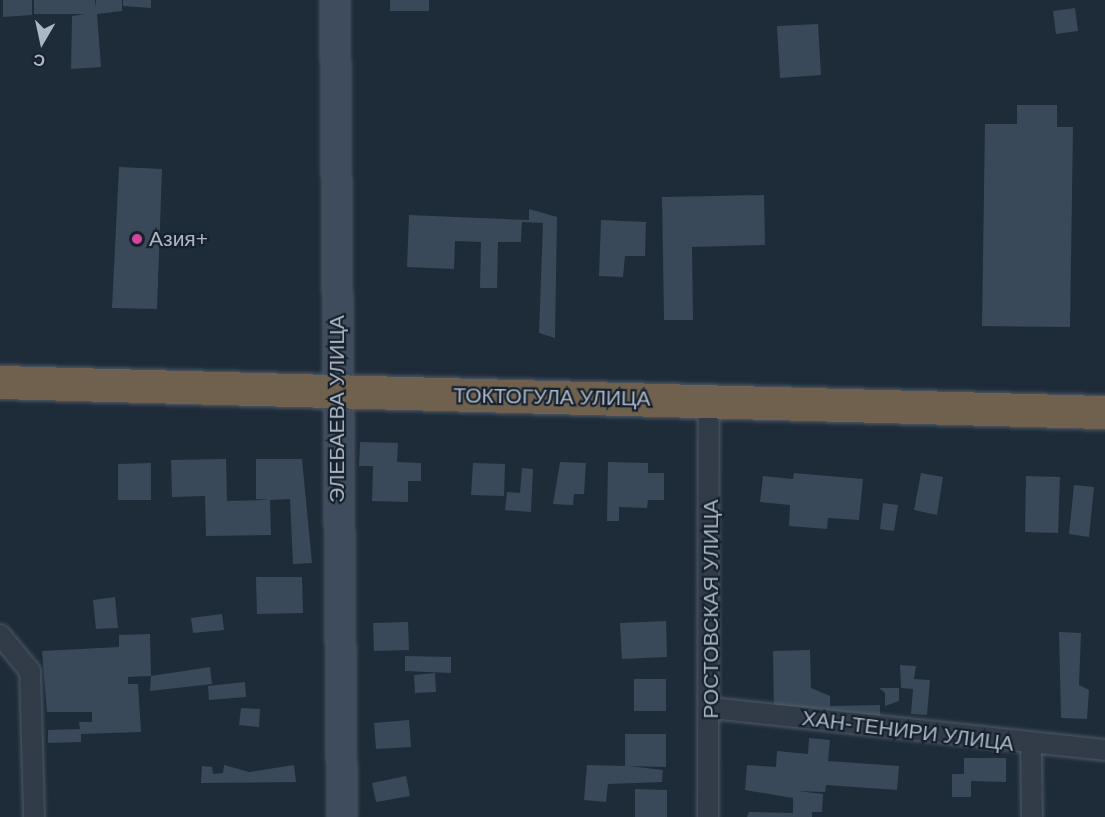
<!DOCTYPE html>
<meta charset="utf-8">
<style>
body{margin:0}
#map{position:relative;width:1105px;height:817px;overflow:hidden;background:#1e2b39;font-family:Helvetica,sans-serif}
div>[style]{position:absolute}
.building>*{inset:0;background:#394959}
.roads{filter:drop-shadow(0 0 2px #4f5a67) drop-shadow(0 0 2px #4f5a67)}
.street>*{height:20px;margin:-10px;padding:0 10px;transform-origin:10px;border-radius:10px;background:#323c49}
.secondary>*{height:28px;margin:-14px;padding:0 14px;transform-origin:14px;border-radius:14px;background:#3f4c5d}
.highway>*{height:33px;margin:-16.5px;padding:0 16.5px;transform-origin:16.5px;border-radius:16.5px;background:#70614e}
.dots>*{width:16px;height:16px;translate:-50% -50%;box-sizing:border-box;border:3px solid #17212d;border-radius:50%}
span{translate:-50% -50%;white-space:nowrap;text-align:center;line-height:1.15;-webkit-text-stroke:4.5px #17212d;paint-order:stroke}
.poi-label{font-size:21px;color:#acb7c6}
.left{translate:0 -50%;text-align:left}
.street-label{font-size:21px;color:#acb7c6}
.north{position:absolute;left:12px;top:12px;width:60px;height:60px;-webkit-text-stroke:4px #17212d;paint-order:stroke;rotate:189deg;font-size:16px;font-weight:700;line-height:24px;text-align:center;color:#acb7c6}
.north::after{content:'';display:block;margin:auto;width:21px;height:27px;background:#acb7c6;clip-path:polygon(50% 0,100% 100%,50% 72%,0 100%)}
</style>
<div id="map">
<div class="building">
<i style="clip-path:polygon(3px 0,32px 0,32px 15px,3px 17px)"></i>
<i style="clip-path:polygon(34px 0,95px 0,96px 7px,96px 0,122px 0,122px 11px,97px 14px,101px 67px,71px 69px,72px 16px,85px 14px,34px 14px)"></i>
<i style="clip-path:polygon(123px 0,151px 0,151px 8px,123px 6px)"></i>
<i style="clip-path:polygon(390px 0,429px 0,429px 11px,390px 11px)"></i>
<i style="clip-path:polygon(1075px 8px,1078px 31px,1056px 34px,1053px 11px)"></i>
<i style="clip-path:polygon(818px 24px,821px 75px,780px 78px,777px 26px)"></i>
<i style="clip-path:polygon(1017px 105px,1057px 105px,1057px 127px,1073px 127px,1070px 327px,982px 326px,985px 124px,1017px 124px)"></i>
<i style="clip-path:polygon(119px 167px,162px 169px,157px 309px,112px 308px)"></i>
<i style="clip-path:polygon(764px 195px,765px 245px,692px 247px,693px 320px,664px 320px,662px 197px)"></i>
<i style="clip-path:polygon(529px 209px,557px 217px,555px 338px,539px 333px,543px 223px,522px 222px,521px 242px,498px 242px,497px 288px,480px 288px,481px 242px,455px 241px,454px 269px,407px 267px,409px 215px,529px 220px)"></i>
<i style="clip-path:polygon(601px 220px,646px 222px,645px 256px,625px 256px,623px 277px,599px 276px)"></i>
<i style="clip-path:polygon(360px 442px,398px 443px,397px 462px,421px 463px,421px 481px,408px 481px,408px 502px,372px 501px,373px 466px,359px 466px)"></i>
<i style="clip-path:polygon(226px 459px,227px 501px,270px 500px,256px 499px,256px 459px,302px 459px,312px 563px,293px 564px,290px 499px,270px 500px,271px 535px,206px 536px,205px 496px,172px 497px,171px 460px)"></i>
<i style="clip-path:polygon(560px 462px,586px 463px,584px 494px,574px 494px,573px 505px,553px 504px)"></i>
<i style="clip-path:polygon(608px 462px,648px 463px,648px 473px,664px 473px,664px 500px,648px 500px,647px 508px,619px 507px,619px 521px,607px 521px)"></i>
<i style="clip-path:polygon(151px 463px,151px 500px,118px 500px,118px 464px)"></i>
<i style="clip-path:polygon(473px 463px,505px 464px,504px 496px,471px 495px)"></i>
<i style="clip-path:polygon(522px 468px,533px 469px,531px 512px,505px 510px,507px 492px,520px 493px)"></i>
<i style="clip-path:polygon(794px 473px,863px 479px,859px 520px,828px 518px,827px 529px,789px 526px,790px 505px,760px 502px,763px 476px,793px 479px)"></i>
<i style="clip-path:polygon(921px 473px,943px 477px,937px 515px,914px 510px)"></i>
<i style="clip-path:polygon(1026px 476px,1060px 477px,1058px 533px,1025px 532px)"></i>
<i style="clip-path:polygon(1074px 485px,1094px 487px,1089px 537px,1069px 534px)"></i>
<i style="clip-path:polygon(883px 503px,898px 505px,894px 531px,880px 529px)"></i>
<i style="clip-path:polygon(256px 577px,302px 577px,303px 613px,257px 614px)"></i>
<i style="clip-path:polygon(115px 597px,118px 628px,96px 629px,93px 600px)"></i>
<i style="clip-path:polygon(222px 614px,224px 630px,193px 633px,191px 618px)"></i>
<i style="clip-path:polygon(666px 621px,667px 657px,622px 659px,620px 623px)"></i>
<i style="clip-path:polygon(408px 622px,409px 650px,374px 651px,373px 623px)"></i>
<i style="clip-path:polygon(1059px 632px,1081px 633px,1079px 685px,1089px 690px,1087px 719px,1061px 718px)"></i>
<i style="clip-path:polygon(150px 634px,151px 676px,210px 667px,212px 684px,150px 691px,151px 676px,128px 677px,128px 684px,138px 684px,141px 732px,81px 734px,81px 742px,48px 743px,48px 730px,80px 729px,79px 722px,92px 722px,92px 712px,47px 712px,42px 651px,119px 647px,119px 635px)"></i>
<i style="clip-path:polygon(810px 650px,811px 688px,830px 696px,830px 706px,880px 705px,880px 720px,774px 715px,773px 651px)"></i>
<i style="clip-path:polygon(405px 656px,451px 657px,451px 673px,405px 671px)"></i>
<i style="clip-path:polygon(900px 665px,916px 666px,914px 679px,930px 680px,927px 715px,911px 714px,913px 689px,901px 688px)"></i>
<i style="clip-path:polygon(435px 673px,436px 692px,415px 693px,414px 675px)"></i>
<i style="clip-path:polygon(634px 679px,666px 679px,666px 711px,634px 711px)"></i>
<i style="clip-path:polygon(245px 682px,246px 697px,209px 700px,208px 686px)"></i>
<i style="clip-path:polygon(879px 688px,899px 688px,899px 701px,885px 706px,885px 693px)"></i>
<i style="clip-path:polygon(241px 708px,260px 709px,259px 727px,239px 725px)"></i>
<i style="clip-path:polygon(409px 720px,411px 747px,376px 749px,374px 723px)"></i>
<i style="clip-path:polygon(625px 734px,666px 734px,666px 767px,629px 766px,663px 770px,662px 782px,608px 784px,606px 802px,584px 800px,587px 765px,625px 766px)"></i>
<i style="clip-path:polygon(809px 738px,830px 740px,828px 761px,899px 766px,897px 790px,826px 785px,825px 792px,797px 791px,823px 794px,822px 812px,812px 812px,812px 817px,747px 817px,749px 812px,793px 813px,793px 798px,745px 790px,747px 765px,776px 767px,777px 751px,808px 754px)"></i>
<i style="clip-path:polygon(964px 758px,1006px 758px,1006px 782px,971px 781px,971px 797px,952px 797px,952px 774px,964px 774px)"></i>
<i style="clip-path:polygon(224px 765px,249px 772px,294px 765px,296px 782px,201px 783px,202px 766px,212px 767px,213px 774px,223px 773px)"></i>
<i style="clip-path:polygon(406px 776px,410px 796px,376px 802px,372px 783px)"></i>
<i style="clip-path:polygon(635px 789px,667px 790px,667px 817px,635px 817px)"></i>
</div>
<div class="roads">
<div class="street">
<i style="left:0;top:635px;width:47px;rotate:50.2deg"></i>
<i style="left:30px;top:671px;width:146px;rotate:88.4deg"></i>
<i style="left:712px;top:708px;width:395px;rotate:6.1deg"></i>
<i style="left:1031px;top:746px;width:71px;rotate:89.2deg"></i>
<i style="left:708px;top:817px;width:416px;rotate:-89.9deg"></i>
</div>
<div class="secondary">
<i style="left:335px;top:0;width:817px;rotate:89.51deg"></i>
</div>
<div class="highway">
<i style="left:0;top:382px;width:1105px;rotate:1.56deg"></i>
</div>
</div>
<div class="dots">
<i style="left:137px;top:239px;background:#d1479c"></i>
</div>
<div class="poi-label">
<span class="left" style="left:149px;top:239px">Aзия+</span>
</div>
<div class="street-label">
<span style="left:552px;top:397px;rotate:1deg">ТОКТОГУЛА УЛИЦА</span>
<span style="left:337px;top:409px;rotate:-90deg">ЭЛЕБАЕВА УЛИЦА</span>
<span style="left:711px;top:609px;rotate:-90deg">РОСТОВСКАЯ УЛИЦА</span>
<span style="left:908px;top:731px;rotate:7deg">ХАН-ТЕНИРИ УЛИЦА</span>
</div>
<div class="north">С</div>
</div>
